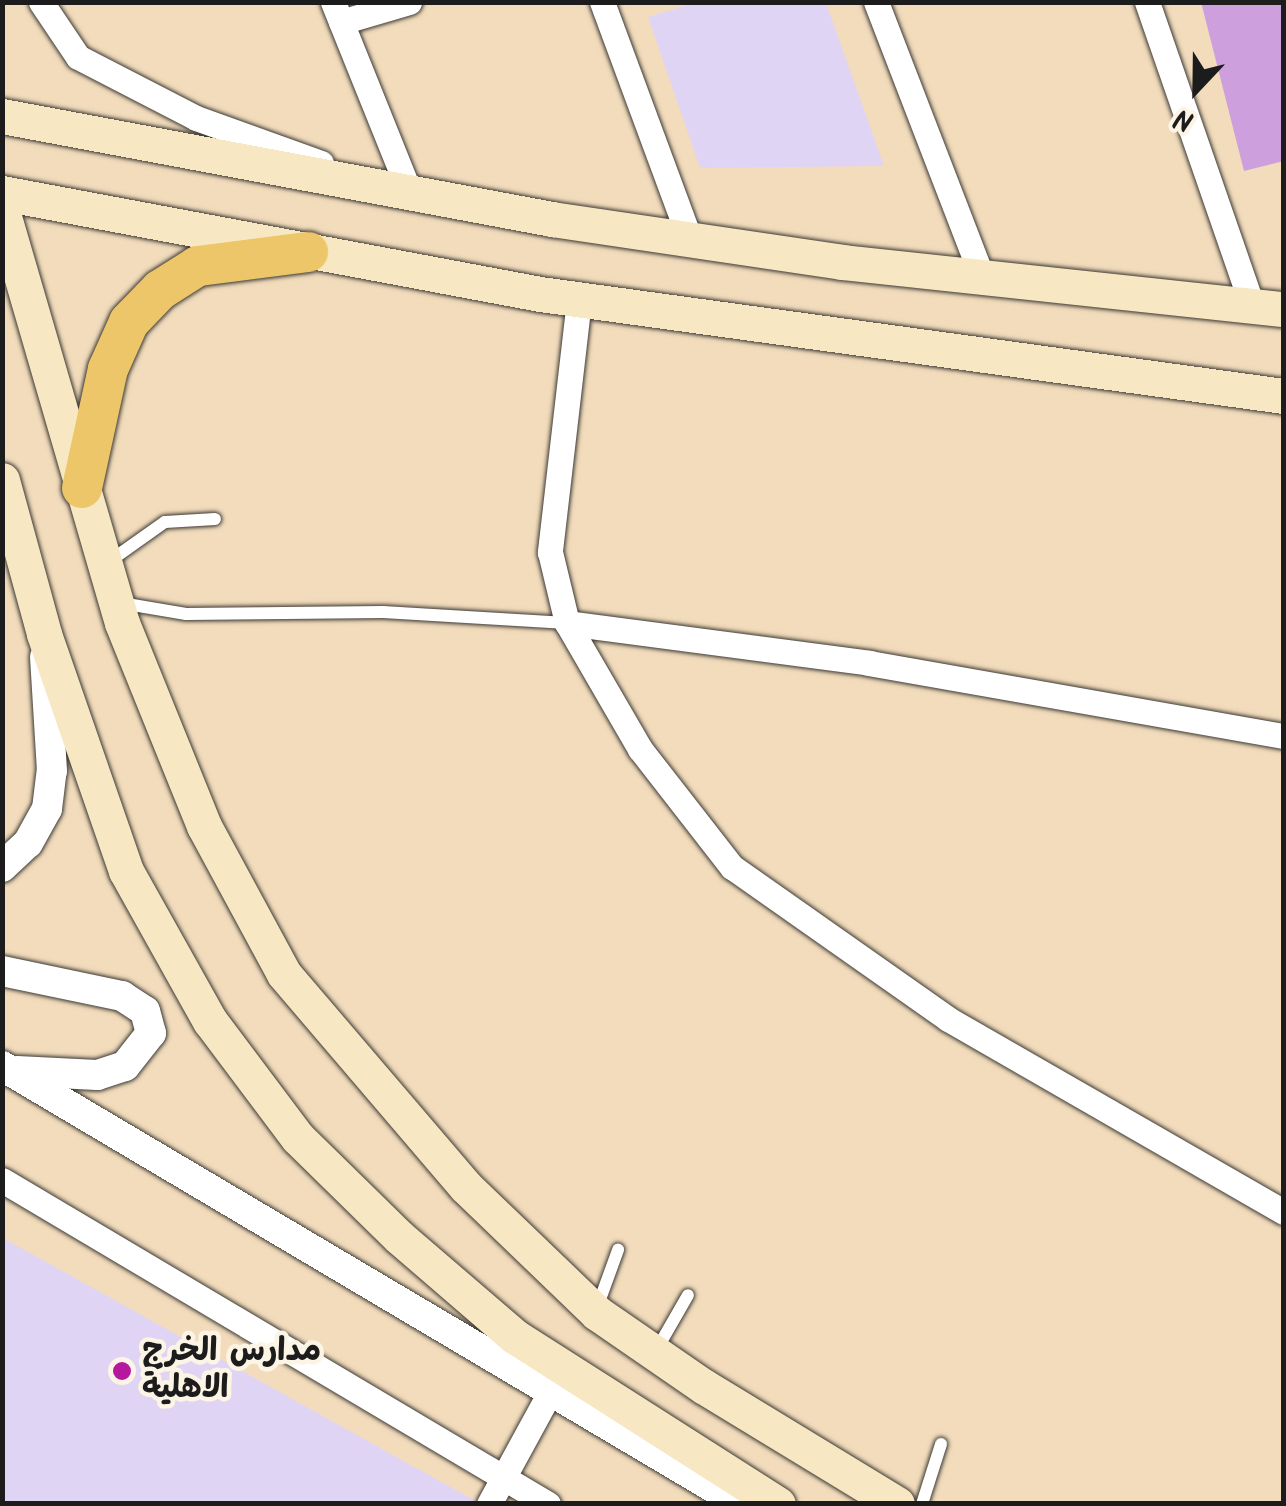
<!DOCTYPE html>
<meta charset="utf-8">
<style>
body{margin:0}
#map{position:relative;width:1286px;height:1506px;overflow:hidden;background:#f2dcbc;font-family:Kalam,"Playpen Sans Arabic",sans-serif}
div>[style]{position:absolute}
.built>*{inset:0;background:#e0d4f4}
.building>*{inset:0;background:#cda0dd}
.roads{filter:drop-shadow(0 0 2px #3c3934) drop-shadow(0 0 2px #3c3934)}
.service>*{height:12px;margin:-6px;padding:0 6px;transform-origin:6px;border-radius:6px;background:#fff}
.minor>*{height:25px;margin:-12.5px;padding:0 12.5px;transform-origin:12.5px;border-radius:12.5px;background:#fff}
.tertiary>*{height:30px;margin:-15px;padding:0 15px;transform-origin:15px;border-radius:15px;background:#fff}
.secondary>*{height:35px;margin:-17.5px;padding:0 17.5px;transform-origin:17.5px;border-radius:17.5px;background:#f7e8c3}
.primary>*{height:40px;margin:-20px;padding:0 20px;transform-origin:20px;border-radius:20px;background:#ecc669}
.dots>*{width:28px;height:28px;translate:-50% -50%;box-sizing:border-box;border:5px solid #fcf5e5;border-radius:50%}
span{translate:-50% -50%;white-space:nowrap;text-align:center;line-height:1.15;-webkit-text-stroke:9px #fcf5e5;paint-order:stroke}
.poi-label{font-size:32px;color:#1c1c1c;font-weight:700}
.left{translate:0 -50%;text-align:left}
.frame{position:absolute;inset:0;border:5px solid #1c1c1c;pointer-events:none}
.north{position:absolute;left:1146px;top:40px;width:100px;height:100px;-webkit-text-stroke:8px #fcf5e5;paint-order:stroke;rotate:202deg;font-size:28px;font-weight:700;line-height:40px;text-align:center;color:#1c1c1c}
.north::after{content:'';display:block;margin:auto;width:35px;height:45px;background:#1c1c1c;clip-path:polygon(50% 0,100% 100%,50% 72%,0 100%)}
</style>
<div id="map">
<div class="built">
<i style="clip-path:polygon(697px 2px,826px 3px,884px 166px,700px 168px,648px 17px)"></i>
<i style="clip-path:polygon(3px 1238px,479px 1503px,3px 1503px)"></i>
</div>
<div class="building">
<i style="clip-path:polygon(1201px 2px,1284px 2px,1284px 161px,1244px 171px)"></i>
</div>
<div class="roads">
<div class="service">
<i style="left:107px;top:563px;width:71px;rotate:-35.3deg"></i>
<i style="left:165px;top:522px;width:50px;rotate:-3.4deg"></i>
<i style="left:121px;top:603px;width:66px;rotate:9.6deg"></i>
<i style="left:186px;top:614px;width:197px;rotate:-0.6deg"></i>
<i style="left:383px;top:612px;width:184px;rotate:3.4deg"></i>
<i style="left:598px;top:1305px;width:59px;rotate:-70deg"></i>
<i style="left:657px;top:1349px;width:62px;rotate:-60.1deg"></i>
<i style="left:922px;top:1504px;width:63px;rotate:-72.4deg"></i>
</div>
<div class="minor">
<i style="left:41px;top:2px;width:66px;rotate:56.1deg"></i>
<i style="left:78px;top:57px;width:133px;rotate:27.3deg"></i>
<i style="left:196px;top:118px;width:133px;rotate:19.8deg"></i>
<i style="left:333px;top:2px;width:209px;rotate:68.1deg"></i>
<i style="left:602px;top:2px;width:254px;rotate:69.7deg"></i>
<i style="left:876px;top:2px;width:295px;rotate:68.9deg"></i>
<i style="left:1147px;top:2px;width:321px;rotate:70.9deg"></i>
<i style="left:341px;top:22px;width:71px;rotate:-16.4deg"></i>
<i style="left:579px;top:300px;width:254px;rotate:96.6deg"></i>
<i style="left:550px;top:552px;width:73px;rotate:76.5deg"></i>
<i style="left:567px;top:623px;width:146px;rotate:59.9deg"></i>
<i style="left:640px;top:749px;width:150px;rotate:52.1deg"></i>
<i style="left:732px;top:867px;width:264px;rotate:35.1deg"></i>
<i style="left:948px;top:1019px;width:387px;rotate:29.9deg"></i>
<i style="left:567px;top:623px;width:305px;rotate:7.5deg"></i>
<i style="left:869px;top:663px;width:421px;rotate:10deg"></i>
<i style="left:2px;top:1180px;width:635px;rotate:30.69deg"></i>
<i style="left:489px;top:1504px;width:128px;rotate:-61.4deg"></i>
</div>
<div class="tertiary">
<i style="left:2px;top:867px;width:35px;rotate:-43deg"></i>
<i style="left:28px;top:843px;width:39px;rotate:-61deg"></i>
<i style="left:47px;top:809px;width:38px;rotate:-83deg"></i>
<i style="left:52px;top:771px;width:114px;rotate:-93.5deg"></i>
<i style="left:2px;top:971px;width:123px;rotate:11.8deg"></i>
<i style="left:122px;top:996px;width:27px;rotate:33deg"></i>
<i style="left:145px;top:1011px;width:23px;rotate:75deg"></i>
<i style="left:151px;top:1033px;width:42px;rotate:128.2deg"></i>
<i style="left:125px;top:1066px;width:29px;rotate:162deg"></i>
<i style="left:97px;top:1075px;width:80px;rotate:-177.1deg"></i>
<i style="left:2px;top:1066px;width:859px;rotate:30.65deg"></i>
</div>
<div class="secondary">
<i style="left:2px;top:116px;width:560px;rotate:10.61deg"></i>
<i style="left:552px;top:219px;width:293px;rotate:8.4deg"></i>
<i style="left:842px;top:262px;width:444px;rotate:6.1deg"></i>
<i style="left:2px;top:193px;width:547px;rotate:10.63deg"></i>
<i style="left:540px;top:294px;width:751px;rotate:7.81deg"></i>
<i style="left:2px;top:210px;width:430px;rotate:73.8deg"></i>
<i style="left:122px;top:623px;width:219px;rotate:68deg"></i>
<i style="left:204px;top:826px;width:168px;rotate:61.6deg"></i>
<i style="left:284px;top:974px;width:280px;rotate:49.5deg"></i>
<i style="left:466px;top:1187px;width:182px;rotate:43.9deg"></i>
<i style="left:597px;top:1313px;width:129px;rotate:34.6deg"></i>
<i style="left:703px;top:1386px;width:227px;rotate:31.3deg"></i>
<i style="left:2px;top:480px;width:160px;rotate:74.7deg"></i>
<i style="left:44px;top:634px;width:251px;rotate:70.9deg"></i>
<i style="left:126px;top:871px;width:172px;rotate:60.8deg"></i>
<i style="left:210px;top:1021px;width:146px;rotate:53.1deg"></i>
<i style="left:298px;top:1138px;width:141px;rotate:44.4deg"></i>
<i style="left:399px;top:1237px;width:152px;rotate:40.7deg"></i>
<i style="left:514px;top:1336px;width:313px;rotate:32.5deg"></i>
</div>
<div class="primary">
<i style="left:82px;top:488px;width:122px;rotate:-77.7deg"></i>
<i style="left:108px;top:369px;width:51px;rotate:-65.9deg"></i>
<i style="left:129px;top:322px;width:45px;rotate:-45.9deg"></i>
<i style="left:160px;top:290px;width:45px;rotate:-32.3deg"></i>
<i style="left:198px;top:266px;width:111px;rotate:-7.3deg"></i>
</div>
</div>
<div class="dots">
<i style="left:122px;top:1371px;background:#b5179e"></i>
</div>
<div class="poi-label">
<span class="left" style="left:142px;top:1371px">مدارس الخرج<br>الاهلية</span>
</div>
<div class="frame"></div>
<div class="north">N</div>
</div>
